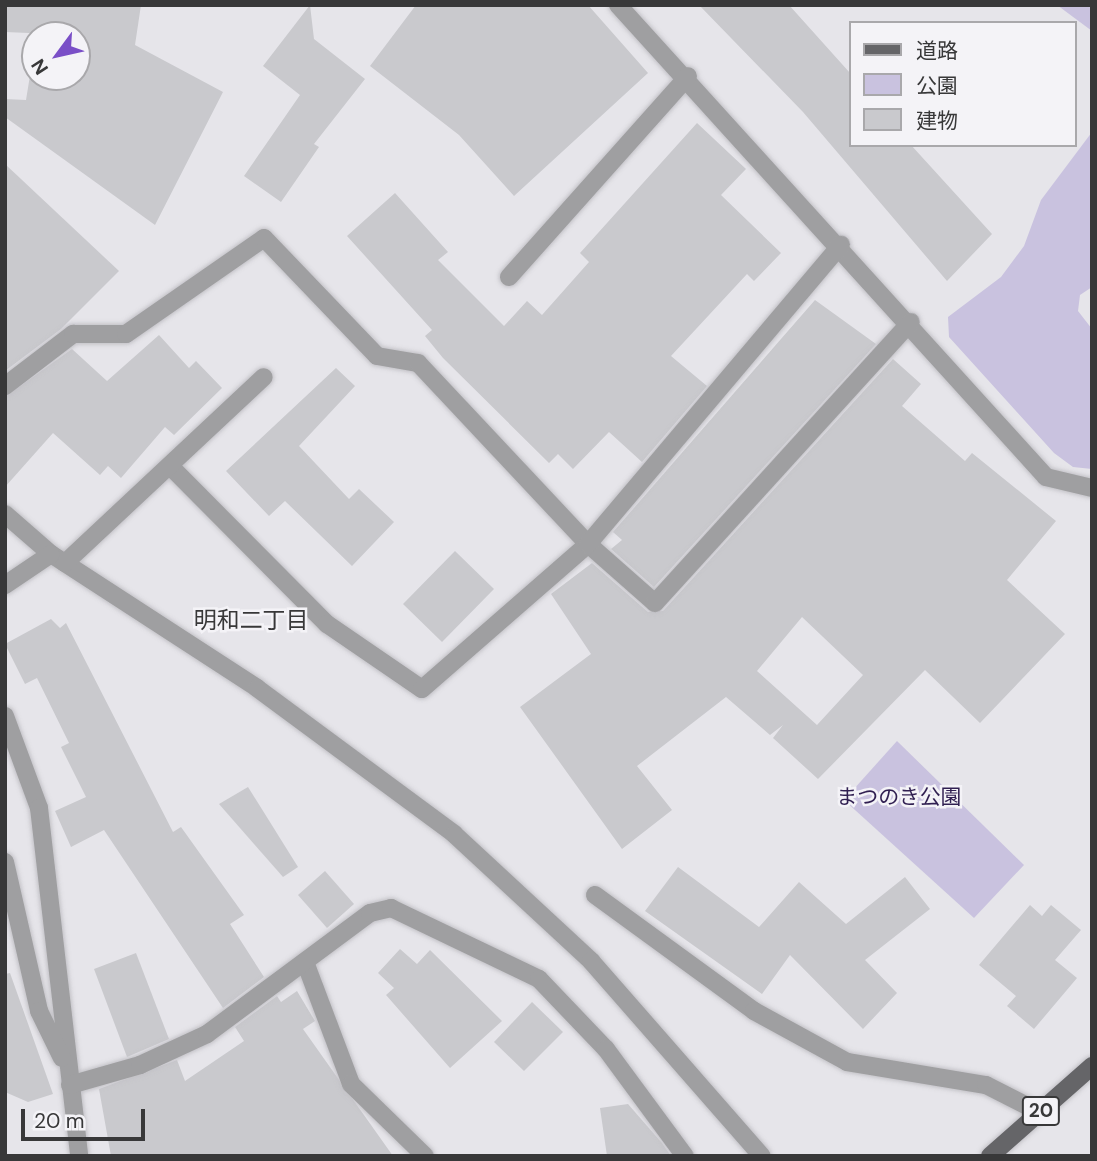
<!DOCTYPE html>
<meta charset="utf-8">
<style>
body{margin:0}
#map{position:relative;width:1097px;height:1161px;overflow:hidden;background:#e6e5ea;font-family:"DM Sans","Noto Sans JP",sans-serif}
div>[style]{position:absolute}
.green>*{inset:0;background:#c9c2df}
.building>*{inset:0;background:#c9c9cd}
.roads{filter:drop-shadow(0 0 2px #c3c2c7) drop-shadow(0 0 2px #c3c2c7)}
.minor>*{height:18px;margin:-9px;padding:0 9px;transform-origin:9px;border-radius:9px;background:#9f9fa1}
.major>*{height:18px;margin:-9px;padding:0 9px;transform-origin:9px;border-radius:9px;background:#656568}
span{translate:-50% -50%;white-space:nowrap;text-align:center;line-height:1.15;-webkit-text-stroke:5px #f4f3f7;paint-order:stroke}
.shield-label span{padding:2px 5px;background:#f4f3f7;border:2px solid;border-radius:5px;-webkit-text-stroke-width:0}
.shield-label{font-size:19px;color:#383839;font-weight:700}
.park-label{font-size:21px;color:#301f51}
.neighbourhood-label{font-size:23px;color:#383839}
.frame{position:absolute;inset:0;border:7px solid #383839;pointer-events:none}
.legend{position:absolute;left:849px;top:21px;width:228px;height:126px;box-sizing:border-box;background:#f4f3f7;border:2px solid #a9a8ab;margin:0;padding:9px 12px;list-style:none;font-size:21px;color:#383839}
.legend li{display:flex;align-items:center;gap:14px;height:35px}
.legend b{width:35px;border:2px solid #a9a8ab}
.north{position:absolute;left:21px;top:21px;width:70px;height:70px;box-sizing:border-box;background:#f4f3f7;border:2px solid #a9a8ab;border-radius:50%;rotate:237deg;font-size:19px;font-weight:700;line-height:28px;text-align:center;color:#383839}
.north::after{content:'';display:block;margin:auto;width:24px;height:32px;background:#7a4fc7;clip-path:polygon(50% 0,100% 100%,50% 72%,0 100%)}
.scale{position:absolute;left:21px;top:1109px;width:124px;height:32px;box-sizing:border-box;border:4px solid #383839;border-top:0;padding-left:9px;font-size:21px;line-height:24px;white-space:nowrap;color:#383839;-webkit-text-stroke:5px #f4f3f7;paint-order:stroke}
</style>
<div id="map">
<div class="green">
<i style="clip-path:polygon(1057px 5px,1092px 5px,1092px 31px)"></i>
<i style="clip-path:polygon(1092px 132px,1092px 287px,1080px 295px,1078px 311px,1092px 329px,1092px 469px,1073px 467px,1054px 453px,949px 337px,948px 317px,1001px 277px,1024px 246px,1041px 200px)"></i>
<i style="clip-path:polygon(897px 741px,1024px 865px,974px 918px,844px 800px)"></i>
</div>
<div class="building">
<i style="clip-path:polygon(5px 5px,141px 5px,135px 45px,223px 92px,155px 225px,5px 117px,5px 99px,26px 100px,35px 45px,35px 77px,77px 77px,77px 35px,5px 32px)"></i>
<i style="clip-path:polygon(310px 5px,314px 39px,365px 79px,314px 144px,319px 147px,281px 202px,244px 176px,300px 95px,263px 66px)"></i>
<i style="clip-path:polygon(416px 5px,588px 5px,648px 73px,514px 196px,459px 135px,370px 66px)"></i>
<i style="clip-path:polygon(699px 5px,789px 5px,850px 73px,850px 145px,911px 145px,992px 234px,947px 281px,803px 112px)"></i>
<i style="clip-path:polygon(697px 123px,746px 169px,721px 195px,781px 253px,754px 281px,747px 274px,671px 356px,707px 386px,642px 462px,609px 432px,573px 469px,558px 454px,549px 463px,443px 358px,425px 336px,432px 330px,347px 236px,395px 193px,448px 252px,438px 260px,504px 326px,527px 301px,542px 315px,589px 262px,580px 253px)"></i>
<i style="clip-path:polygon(5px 164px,119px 271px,61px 329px,5px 371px)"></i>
<i style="clip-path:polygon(815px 300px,876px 344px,654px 587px,611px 549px,622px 540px,613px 532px)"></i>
<i style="clip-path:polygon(159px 335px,189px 368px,196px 361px,222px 388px,174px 435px,165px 427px,121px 478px,108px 466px,100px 475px,53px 433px,5px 487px,5px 397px,72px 349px,107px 381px)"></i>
<i style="clip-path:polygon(evenodd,893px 359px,921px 384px,902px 406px,965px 461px,972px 453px,1056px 521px,1007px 580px,1065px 634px,980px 723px,925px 670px,818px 779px,773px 738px,783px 725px,770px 735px,726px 697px,637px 766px,672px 810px,622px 849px,520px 707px,591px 654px,551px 594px,592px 563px,648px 612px,663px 611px,893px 359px,802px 617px,863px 675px,817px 725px,757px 671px,802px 617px)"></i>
<i style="clip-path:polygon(336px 368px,355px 386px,299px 446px,349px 499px,359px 489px,394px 522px,352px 566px,285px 501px,269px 516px,226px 471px)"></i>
<i style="clip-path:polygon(455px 551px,494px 589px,442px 642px,403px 604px)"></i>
<i style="clip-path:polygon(51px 619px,60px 628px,66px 623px,173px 832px,181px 827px,244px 915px,230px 924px,264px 977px,223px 1008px,104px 830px,71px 847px,55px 811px,86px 797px,61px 747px,69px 743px,37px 678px,25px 684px,5px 644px)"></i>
<i style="clip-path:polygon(248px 787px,298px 867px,283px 877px,219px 804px)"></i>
<i style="clip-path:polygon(678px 867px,759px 927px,799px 882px,846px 924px,905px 877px,930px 909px,865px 960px,897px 993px,863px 1029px,790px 955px,762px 994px,645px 911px)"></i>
<i style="clip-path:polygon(325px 871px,354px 904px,327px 928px,298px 895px)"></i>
<i style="clip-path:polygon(1030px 905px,1042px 916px,1051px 905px,1081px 930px,1055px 960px,1077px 978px,1034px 1029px,1007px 1006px,1016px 996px,979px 965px)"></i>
<i style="clip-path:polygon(400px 949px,417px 964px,430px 950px,502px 1021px,450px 1068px,386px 995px,394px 988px,378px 973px)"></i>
<i style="clip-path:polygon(136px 953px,169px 1039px,127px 1057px,94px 969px)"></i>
<i style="clip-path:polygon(10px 973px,53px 1094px,28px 1102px,5px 1092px,5px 974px)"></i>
<i style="clip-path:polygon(297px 991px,315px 1021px,303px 1029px,393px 1156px,111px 1156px,99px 1089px,177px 1060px,185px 1081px,244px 1041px,235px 1027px,277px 996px,281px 1002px)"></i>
<i style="clip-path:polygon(532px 1002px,563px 1032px,524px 1071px,494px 1042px)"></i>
<i style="clip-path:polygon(628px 1104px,662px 1143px,671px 1156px,607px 1156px,600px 1108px)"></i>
</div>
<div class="roads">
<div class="minor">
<i style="left:618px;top:5px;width:637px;rotate:47.8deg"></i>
<i style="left:1046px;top:477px;width:47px;rotate:13.4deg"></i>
<i style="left:509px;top:277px;width:269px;rotate:-48.3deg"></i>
<i style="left:5px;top:386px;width:86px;rotate:-37.4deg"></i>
<i style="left:73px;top:334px;width:53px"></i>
<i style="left:126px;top:334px;width:168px;rotate:-34.8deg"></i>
<i style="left:264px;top:238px;width:163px;rotate:46.2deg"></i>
<i style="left:377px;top:356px;width:42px;rotate:9.7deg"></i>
<i style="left:418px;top:363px;width:248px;rotate:46.8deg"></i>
<i style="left:588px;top:544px;width:89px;rotate:41.4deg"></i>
<i style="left:655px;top:603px;width:380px;rotate:-47.7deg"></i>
<i style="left:170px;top:466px;width:223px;rotate:45.2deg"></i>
<i style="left:327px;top:624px;width:115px;rotate:34.4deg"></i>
<i style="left:422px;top:689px;width:220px;rotate:-41.1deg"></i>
<i style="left:588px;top:544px;width:392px;rotate:-49.8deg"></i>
<i style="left:5px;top:514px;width:61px;rotate:41deg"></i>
<i style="left:51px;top:554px;width:246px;rotate:33deg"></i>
<i style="left:257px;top:688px;width:245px;rotate:36.5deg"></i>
<i style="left:454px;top:834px;width:187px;rotate:42.8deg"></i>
<i style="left:591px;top:961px;width:259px;rotate:48.8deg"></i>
<i style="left:65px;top:563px;width:272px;rotate:-43.1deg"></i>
<i style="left:5px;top:585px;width:55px;rotate:-34deg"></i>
<i style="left:5px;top:716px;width:98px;rotate:69.7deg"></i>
<i style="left:39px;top:808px;width:350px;rotate:83.4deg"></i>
<i style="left:5px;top:862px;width:153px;rotate:77.1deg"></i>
<i style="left:39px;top:1011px;width:52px;rotate:63.9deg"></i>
<i style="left:595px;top:895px;width:197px;rotate:36.1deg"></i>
<i style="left:754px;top:1011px;width:106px;rotate:28.7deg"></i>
<i style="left:847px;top:1062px;width:141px;rotate:9.4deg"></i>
<i style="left:986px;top:1085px;width:59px;rotate:27deg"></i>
<i style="left:305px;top:962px;width:130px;rotate:69.3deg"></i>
<i style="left:351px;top:1084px;width:103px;rotate:44.2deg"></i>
<i style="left:70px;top:1085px;width:73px;rotate:-15.9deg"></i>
<i style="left:140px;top:1065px;width:74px;rotate:-24.8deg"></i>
<i style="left:207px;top:1034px;width:203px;rotate:-36.6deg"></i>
<i style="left:370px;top:913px;width:22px;rotate:-13deg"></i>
<i style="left:391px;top:908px;width:164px;rotate:25.6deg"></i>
<i style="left:539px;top:979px;width:97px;rotate:46.3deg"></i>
<i style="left:606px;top:1049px;width:133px;rotate:53.6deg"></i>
</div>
<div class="major">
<i style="left:990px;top:1156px;width:136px;rotate:-41.4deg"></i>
</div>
</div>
<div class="shield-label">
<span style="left:1041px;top:1111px">20</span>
</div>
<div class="park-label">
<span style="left:899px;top:797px">まつのき公園</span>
</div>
<div class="neighbourhood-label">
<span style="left:251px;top:620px">明和二丁目</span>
</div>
<div class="frame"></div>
<ul class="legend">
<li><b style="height:9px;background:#656568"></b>道路</li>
<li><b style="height:19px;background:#c9c2df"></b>公園</li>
<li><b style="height:19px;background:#c9c9cd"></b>建物</li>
</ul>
<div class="north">N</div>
<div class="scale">20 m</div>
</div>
